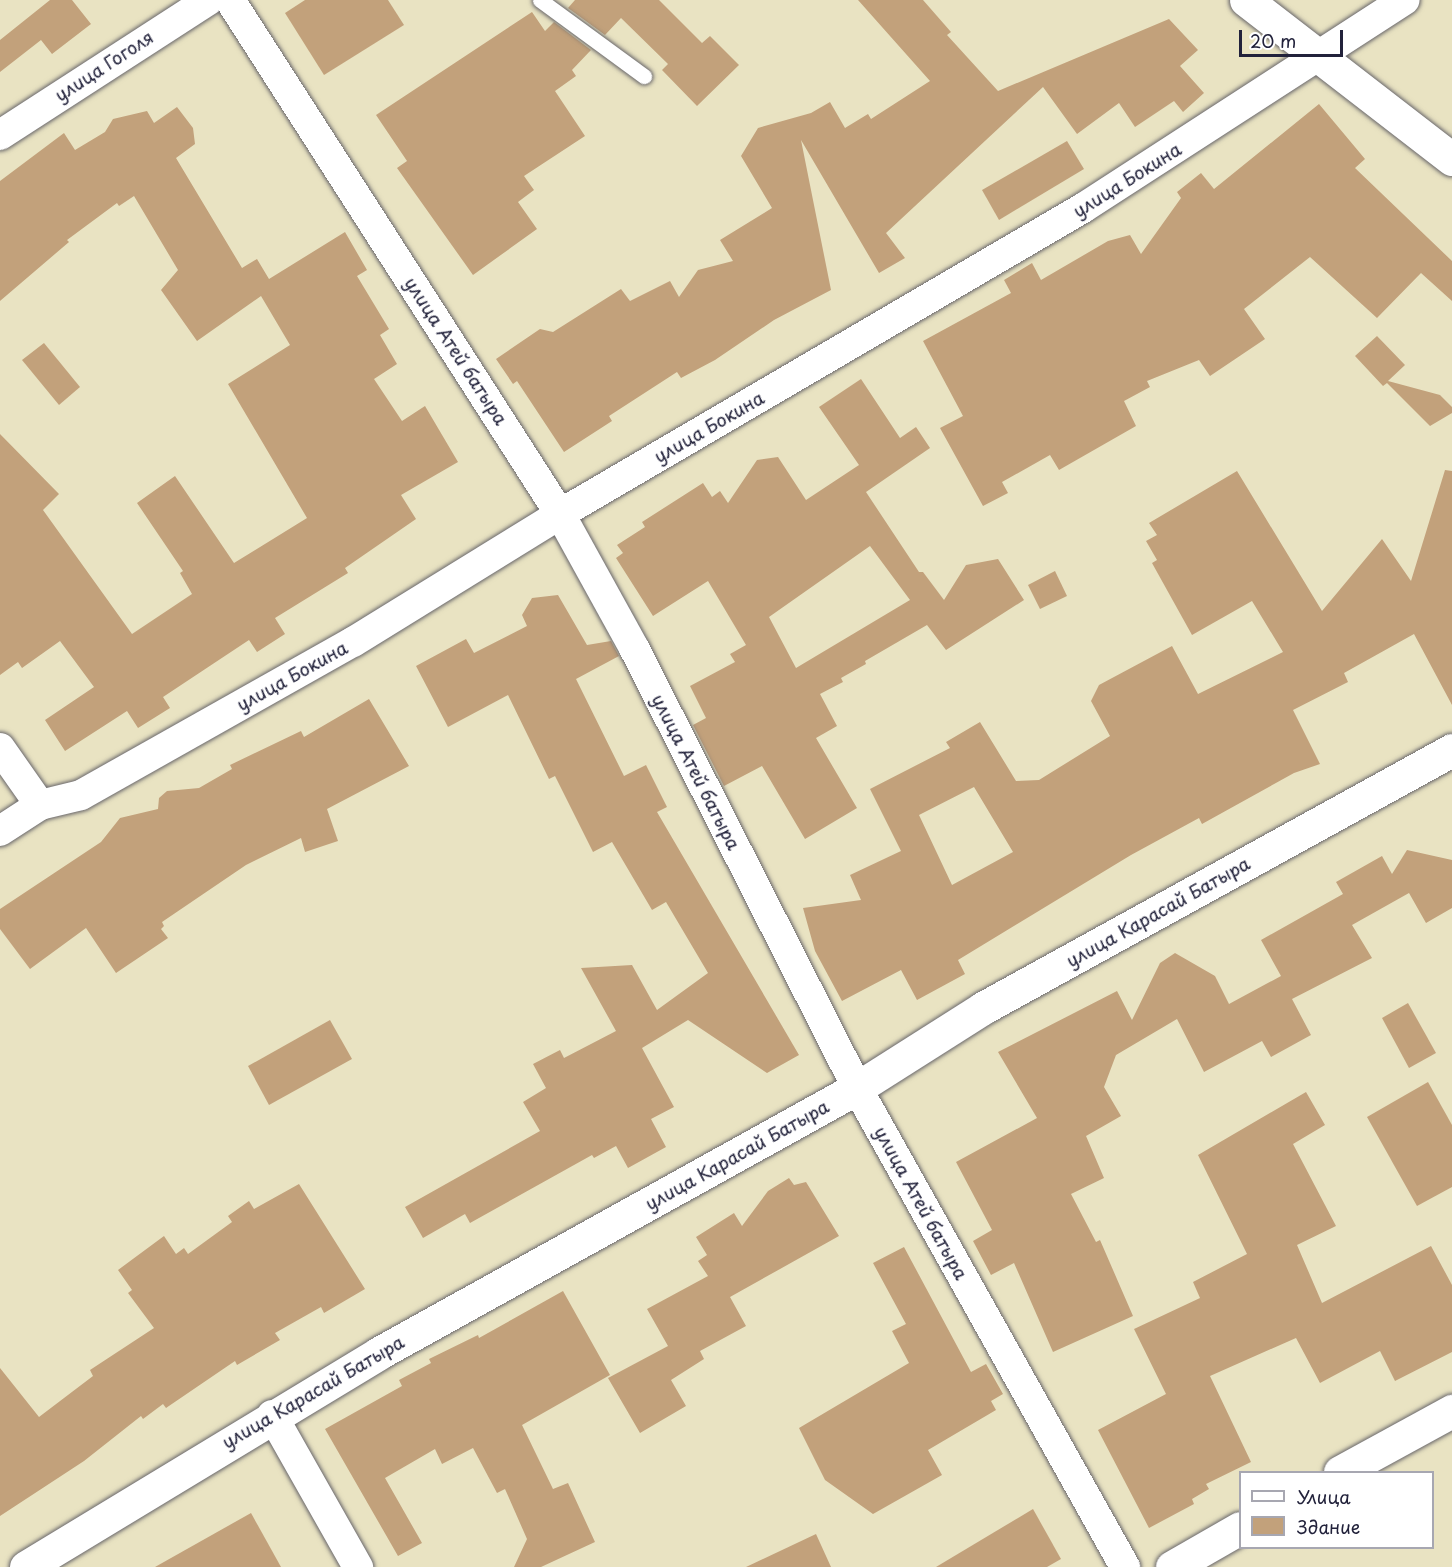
<!DOCTYPE html>
<meta charset="utf-8">
<style>
body{margin:0}
#map{position:relative;width:1452px;height:1567px;overflow:hidden;background:#e9e3c2;font-family:"Playpen Sans",sans-serif}
div>[style]{position:absolute}
.building>*{inset:0;background:#c2a17b}
.roads{filter:drop-shadow(0 0 2px #68666a) drop-shadow(0 0 2px #68666a)}
.lane>*{height:15px;margin:-7.5px;padding:0 7.5px;transform-origin:7.5px;border-radius:7.5px;background:#fff}
.street>*{height:30px;margin:-15px;padding:0 15px;transform-origin:15px;border-radius:15px;background:#fff}
.secondary>*{height:33px;margin:-16.5px;padding:0 16.5px;transform-origin:16.5px;border-radius:16.5px;background:#fff}
span{translate:-50% -50%;white-space:nowrap;text-align:center;line-height:1.15;-webkit-text-stroke:4.5px #fff;paint-order:stroke}
.street-label{font-size:18px;color:#22223b}
.legend{position:absolute;left:1239px;top:1471px;width:195px;height:78px;box-sizing:border-box;background:#fff;border:2px solid #a7a7b1;margin:0;padding:8px 10px;list-style:none;font-size:18px;color:#22223b}
.legend li{display:flex;align-items:center;gap:12px;height:30px}
.legend b{width:30px;border:2px solid #a7a7b1}
.scale{position:absolute;left:1239px;top:30px;width:104px;height:27px;box-sizing:border-box;border:3px solid #22223b;border-top:0;padding-left:8px;font-size:18px;line-height:21px;white-space:nowrap;color:#22223b;-webkit-text-stroke:4px #fff;paint-order:stroke}
</style>
<div id="map">
<div class="building">
<i style="clip-path:polygon(50px 0,72px 0,91px 24px,52px 54px,41px 40px,0 72px,0 40px)"></i>
<i style="clip-path:polygon(305px 0,388px 0,404px 25px,324px 75px,285px 13px)"></i>
<i style="clip-path:polygon(575px 0,659px 0,702px 43px,710px 36px,739px 65px,697px 106px,662px 70px,668px 64px,621px 18px,605px 35px,568px 8px)"></i>
<i style="clip-path:polygon(858px 0,923px 0,951px 32px,947px 35px,998px 91px,1169px 19px,1198px 50px,1180px 66px,1204px 93px,1183px 112px,1174px 101px,1135px 127px,1119px 103px,1077px 134px,1043px 87px,886px 233px,905px 258px,879px 273px,801px 140px,831px 290px,774px 320px,715px 360px,681px 378px,677px 372px,609px 416px,612px 421px,564px 452px,517px 381px,513px 384px,496px 359px,540px 329px,553px 332px,621px 289px,630px 301px,670px 281px,679px 297px,698px 270px,733px 261px,720px 240px,772px 208px,741px 156px,758px 128px,811px 113px,830px 102px,845px 128px,868px 114px,871px 119px,930px 81px)"></i>
<i style="clip-path:polygon(532px 12px,545px 31px,554px 22px,591px 50px,572px 70px,576px 76px,555px 91px,585px 136px,524px 176px,534px 190px,518px 202px,537px 229px,473px 275px,397px 168px,407px 161px,376px 115px)"></i>
<i style="clip-path:polygon(1319px 104px,1365px 159px,1355px 168px,1452px 261px,1452px 301px,1421px 273px,1377px 318px,1310px 257px,1244px 309px,1265px 339px,1210px 376px,1199px 360px,1147px 381px,1150px 387px,1124px 401px,1136px 426px,1059px 470px,1050px 455px,1002px 482px,1008px 493px,983px 506px,940px 428px,963px 416px,923px 341px,1011px 293px,1004px 280px,1032px 263px,1041px 280px,1108px 241px,1130px 235px,1141px 254px,1181px 198px,1177px 192px,1201px 173px,1214px 189px)"></i>
<i style="clip-path:polygon(177px 107px,193px 128px,195px 144px,176px 158px,242px 268px,257px 259px,269px 279px,345px 232px,367px 270px,357px 276px,389px 329px,380px 335px,397px 364px,374px 379px,402px 421px,425px 406px,458px 462px,401px 495px,416px 519px,345px 568px,348px 573px,275px 618px,285px 634px,257px 652px,249px 640px,163px 697px,170px 708px,138px 728px,127px 711px,65px 751px,45px 720px,94px 687px,60px 641px,22px 668px,18px 662px,0 675px,0 434px,59px 494px,43px 510px,132px 634px,192px 594px,180px 573px,183px 571px,137px 503px,175px 476px,234px 563px,307px 518px,228px 384px,290px 345px,261px 296px,197px 341px,161px 290px,178px 270px,134px 196px,119px 206px,117px 203px,67px 240px,69px 242px,0 301px,0 181px,64px 133px,75px 150px,105px 132px,113px 119px,147px 111px,154px 123px)"></i>
<i style="clip-path:polygon(1067px 141px,1084px 169px,999px 220px,982px 190px)"></i>
<i style="clip-path:polygon(1377px 336px,1405px 365px,1388px 381px,1440px 395px,1452px 407px,1452px 413px,1430px 426px,1387px 383px,1383px 386px,1355px 356px)"></i>
<i style="clip-path:polygon(44px 343px,80px 387px,59px 405px,22px 360px)"></i>
<i style="clip-path:polygon(evenodd,861px 379px,900px 438px,916px 427px,930px 448px,866px 492px,919px 572px,923px 572px,944px 600px,966px 565px,998px 559px,1024px 600px,946px 650px,927px 625px,865px 661px,866px 664px,841px 678px,843px 682px,820px 694px,837px 726px,816px 738px,857px 808px,805px 839px,762px 766px,724px 786px,693px 725px,706px 718px,690px 686px,735px 662px,730px 654px,746px 645px,708px 581px,653px 616px,616px 558px,623px 553px,617px 545px,645px 527px,642px 522px,703px 483px,712px 497px,720px 491px,728px 503px,757px 460px,778px 457px,806px 500px,859px 465px,819px 407px,861px 379px,870px 546px,910px 600px,796px 668px,769px 617px,870px 546px)"></i>
<i style="clip-path:polygon(evenodd,1445px 470px,1452px 471px,1452px 705px,1414px 634px,1344px 673px,1348px 682px,1293px 710px,1320px 764px,1294px 773px,1202px 824px,1199px 818px,1131px 855px,958px 960px,965px 974px,917px 1000px,901px 970px,842px 1001px,815px 951px,803px 908px,861px 900px,850px 875px,901px 851px,870px 789px,950px 748px,946px 742px,980px 722px,1016px 781px,1039px 780px,1110px 736px,1091px 701px,1099px 685px,1172px 646px,1198px 694px,1283px 652px,1252px 601px,1192px 635px,1152px 563px,1157px 560px,1146px 541px,1157px 535px,1149px 523px,1237px 471px,1322px 611px,1382px 539px,1411px 581px,1445px 470px,974px 787px,1013px 852px,952px 885px,919px 815px,974px 787px)"></i>
<i style="clip-path:polygon(1055px 571px,1067px 596px,1040px 609px,1028px 585px)"></i>
<i style="clip-path:polygon(558px 595px,587px 645px,611px 641px,619px 656px,576px 679px,624px 776px,646px 765px,667px 807px,657px 812px,799px 1055px,767px 1073px,688px 1020px,642px 1048px,674px 1107px,651px 1119px,666px 1147px,628px 1168px,616px 1146px,594px 1158px,592px 1155px,470px 1223px,465px 1214px,423px 1238px,405px 1207px,540px 1131px,523px 1102px,546px 1088px,533px 1064px,560px 1050px,564px 1058px,616px 1031px,581px 968px,632px 965px,657px 1010px,708px 973px,666px 902px,652px 910px,612px 842px,593px 852px,555px 776px,549px 779px,508px 695px,448px 727px,416px 666px,466px 639px,474px 653px,527px 626px,522px 615px,532px 598px)"></i>
<i style="clip-path:polygon(369px 699px,409px 766px,327px 809px,338px 841px,305px 852px,301px 838px,246px 865px,162px 922px,164px 926px,161px 929px,168px 938px,116px 973px,86px 928px,30px 969px,0 929px,0 909px,101px 842px,120px 818px,158px 809px,159px 798px,167px 791px,199px 788px,232px 769px,230px 765px,301px 731px,304px 737px)"></i>
<i style="clip-path:polygon(1407px 850px,1452px 860px,1452px 908px,1426px 923px,1409px 893px,1352px 925px,1372px 958px,1292px 999px,1311px 1035px,1271px 1057px,1262px 1041px,1204px 1072px,1177px 1019px,1116px 1055px,1104px 1087px,1121px 1116px,1086px 1136px,1104px 1178px,1071px 1194px,1096px 1242px,1100px 1240px,1133px 1316px,1053px 1352px,1014px 1263px,991px 1275px,973px 1241px,992px 1230px,956px 1162px,1037px 1118px,998px 1052px,1117px 991px,1132px 1020px,1160px 963px,1175px 953px,1215px 976px,1229px 1004px,1281px 976px,1261px 940px,1343px 894px,1336px 882px,1382px 856px,1392px 874px)"></i>
<i style="clip-path:polygon(1408px 1003px,1436px 1053px,1409px 1068px,1382px 1018px)"></i>
<i style="clip-path:polygon(330px 1020px,352px 1059px,269px 1105px,248px 1066px)"></i>
<i style="clip-path:polygon(1428px 1082px,1452px 1125px,1452px 1187px,1417px 1206px,1367px 1117px)"></i>
<i style="clip-path:polygon(1306px 1092px,1325px 1125px,1293px 1144px,1336px 1226px,1297px 1245px,1322px 1303px,1431px 1246px,1452px 1285px,1452px 1352px,1395px 1381px,1380px 1351px,1320px 1383px,1296px 1338px,1210px 1376px,1251px 1462px,1206px 1484px,1209px 1489px,1192px 1499px,1194px 1504px,1149px 1528px,1098px 1430px,1166px 1394px,1134px 1329px,1200px 1298px,1193px 1282px,1247px 1254px,1198px 1155px)"></i>
<i style="clip-path:polygon(789px 1178px,794px 1185px,806px 1182px,839px 1236px,730px 1297px,746px 1326px,700px 1351px,704px 1359px,671px 1380px,686px 1406px,640px 1433px,608px 1378px,668px 1346px,647px 1309px,708px 1276px,698px 1261px,707px 1255px,696px 1237px,734px 1213px,742px 1226px,768px 1191px)"></i>
<i style="clip-path:polygon(299px 1184px,365px 1289px,324px 1313px,321px 1307px,275px 1333px,280px 1340px,237px 1365px,235px 1361px,166px 1408px,163px 1404px,143px 1419px,141px 1416px,84px 1461px,0 1516px,0 1368px,39px 1417px,93px 1376px,90px 1370px,154px 1328px,128px 1293px,132px 1290px,118px 1270px,164px 1236px,176px 1254px,184px 1248px,188px 1254px,232px 1222px,228px 1216px,249px 1201px,254px 1209px)"></i>
<i style="clip-path:polygon(904px 1247px,971px 1372px,986px 1364px,1003px 1394px,991px 1401px,996px 1410px,928px 1450px,942px 1475px,873px 1514px,825px 1480px,799px 1428px,909px 1363px,892px 1331px,906px 1324px,873px 1263px)"></i>
<i style="clip-path:polygon(563px 1291px,610px 1375px,522px 1425px,553px 1489px,568px 1483px,595px 1542px,541px 1567px,514px 1567px,527px 1539px,505px 1489px,497px 1493px,473px 1448px,442px 1464px,435px 1449px,385px 1478px,422px 1543px,398px 1556px,325px 1429px,402px 1386px,399px 1380px,431px 1363px,429px 1359px,478px 1335px,479px 1338px)"></i>
<i style="clip-path:polygon(1033px 1509px,1061px 1559px,1047px 1567px,936px 1567px)"></i>
<i style="clip-path:polygon(251px 1513px,281px 1567px,155px 1567px)"></i>
<i style="clip-path:polygon(816px 1534px,831px 1567px,746px 1567px)"></i>
</div>
<div class="roads">
<div class="lane">
<i style="left:540px;top:0;width:129px;rotate:36.2deg"></i>
</div>
<div class="street">
<i style="left:230px;top:0;width:611px;rotate:57.3deg"></i>
<i style="left:560px;top:514px;width:153px;rotate:61.1deg"></i>
<i style="left:634px;top:648px;width:493px;rotate:63.1deg"></i>
<i style="left:857px;top:1088px;width:549px;rotate:60.77deg"></i>
<i style="left:0;top:135px;width:249px;rotate:-32.9deg"></i>
<i style="left:0;top:748px;width:70px;rotate:54.9deg"></i>
<i style="left:0;top:831px;width:48px;rotate:-33deg"></i>
<i style="left:40px;top:805px;width:42px;rotate:-13.7deg"></i>
<i style="left:81px;top:795px;width:312px;rotate:-29.4deg"></i>
<i style="left:353px;top:642px;width:243px;rotate:-31.7deg"></i>
<i style="left:560px;top:514px;width:606px;rotate:-30.33deg"></i>
<i style="left:1083px;top:208px;width:383px;rotate:-32.9deg"></i>
<i style="left:272px;top:1415px;width:175px;rotate:60.5deg"></i>
</div>
<div class="secondary">
<i style="left:1246px;top:0;width:260px;rotate:37.7deg"></i>
<i style="left:1340px;top:1472px;width:128px;rotate:-28.6deg"></i>
<i style="left:26px;top:1567px;width:413px;rotate:-31.2deg"></i>
<i style="left:379px;top:1353px;width:547px;rotate:-29deg"></i>
<i style="left:857px;top:1088px;width:149px;rotate:-32.4deg"></i>
<i style="left:983px;top:1008px;width:535px;rotate:-28.82deg"></i>
<i style="left:1172px;top:1567px;width:78px;rotate:-29.8deg"></i>
</div>
</div>
<div class="street-label">
<span style="left:104px;top:66px;rotate:-33deg">улица Гоголя</span>
<span style="left:1127px;top:180px;rotate:-32deg">улица Бокина</span>
<span style="left:456px;top:351px;rotate:57deg">улица Атей батыра</span>
<span style="left:709px;top:427px;rotate:-30deg">улица Бокина</span>
<span style="left:292px;top:676px;rotate:-29deg">улица Бокина</span>
<span style="left:696px;top:772px;rotate:63deg">улица Атей батыра</span>
<span style="left:1158px;top:912px;rotate:-29deg">улица Карасай Батыра</span>
<span style="left:737px;top:1155px;rotate:-29deg">улица Карасай Батыра</span>
<span style="left:921px;top:1203px;rotate:61deg">улица Атей батыра</span>
<span style="left:313px;top:1392px;rotate:-30deg">улица Карасай Батыра</span>
</div>
<ul class="legend">
<li><b style="height:8px;background:#fff"></b>Улица</li>
<li><b style="height:16px;background:#c2a17b"></b>Здание</li>
</ul>
<div class="scale">20 m</div>
</div>
